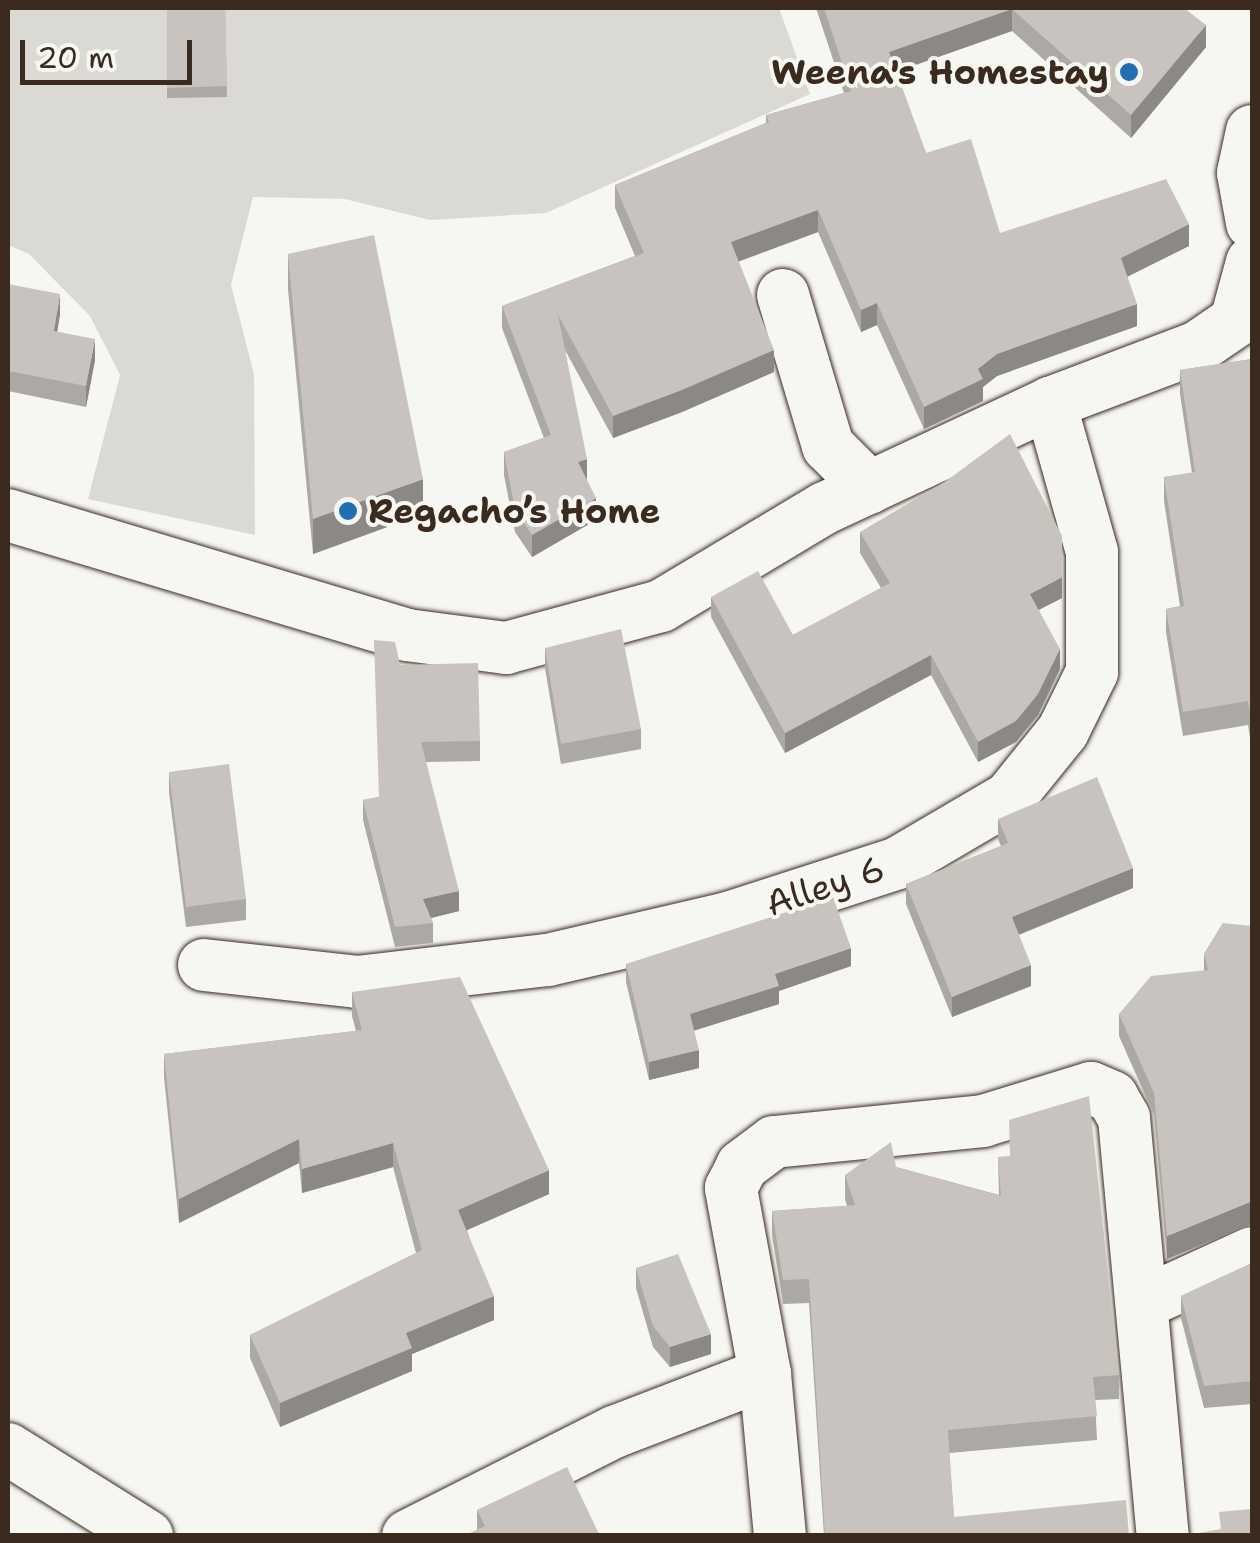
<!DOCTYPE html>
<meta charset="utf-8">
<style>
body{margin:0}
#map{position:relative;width:1260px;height:1543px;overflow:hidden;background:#f6f6f2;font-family:"Shantell Sans",sans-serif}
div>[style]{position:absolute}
.green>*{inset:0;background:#dad9d3}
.roads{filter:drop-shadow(0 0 2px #3b2a1e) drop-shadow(0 0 2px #3b2a1e)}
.minor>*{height:52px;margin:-26px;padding:0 26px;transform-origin:26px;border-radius:26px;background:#f6f6f2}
.wall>*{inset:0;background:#aca8a3}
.shaded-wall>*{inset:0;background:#8c8885}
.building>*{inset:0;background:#c8c3be}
.dots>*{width:28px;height:28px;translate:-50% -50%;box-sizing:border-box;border:5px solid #f6f6f2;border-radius:50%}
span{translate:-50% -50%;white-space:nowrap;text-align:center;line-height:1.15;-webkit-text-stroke:8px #f6f6f2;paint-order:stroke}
.poi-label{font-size:35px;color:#3b2a1e;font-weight:700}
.right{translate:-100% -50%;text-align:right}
.left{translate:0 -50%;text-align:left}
.street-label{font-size:35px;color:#3b2a1e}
.frame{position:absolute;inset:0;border:10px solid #3b2a1e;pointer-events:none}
.scale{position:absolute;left:20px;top:40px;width:172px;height:45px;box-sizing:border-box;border:5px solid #3b2a1e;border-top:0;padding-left:12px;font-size:30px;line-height:35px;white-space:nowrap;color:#3b2a1e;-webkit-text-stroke:8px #f6f6f2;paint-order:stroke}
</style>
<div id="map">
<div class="green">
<i style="clip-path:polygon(8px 8px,779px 8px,810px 94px,546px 213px,430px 220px,345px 199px,253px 197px,231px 285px,254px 374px,255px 535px,88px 499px,120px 375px,90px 316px,29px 254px,8px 245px)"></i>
</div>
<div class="roads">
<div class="minor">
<i style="left:1252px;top:131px;width:43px;rotate:102.1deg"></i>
<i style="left:1243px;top:173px;width:51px;rotate:79.8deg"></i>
<i style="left:783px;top:295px;width:158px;rotate:73.4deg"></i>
<i style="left:828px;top:446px;width:59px;rotate:45deg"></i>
<i style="left:8px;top:515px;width:417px;rotate:16.7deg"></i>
<i style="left:407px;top:635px;width:100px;rotate:7.5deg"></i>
<i style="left:506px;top:648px;width:161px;rotate:-15.2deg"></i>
<i style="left:661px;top:606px;width:191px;rotate:-30.9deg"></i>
<i style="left:825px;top:508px;width:248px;rotate:-25deg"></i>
<i style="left:1050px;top:403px;width:158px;rotate:-20.7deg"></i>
<i style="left:1198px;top:347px;width:46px;rotate:-34.4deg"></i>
<i style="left:1236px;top:321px;width:61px;rotate:-74.8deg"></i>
<i style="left:204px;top:965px;width:154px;rotate:6.3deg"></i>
<i style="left:357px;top:982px;width:192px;rotate:-6.6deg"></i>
<i style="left:548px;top:960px;width:185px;rotate:-13.1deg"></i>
<i style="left:728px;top:918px;width:179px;rotate:-17.9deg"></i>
<i style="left:898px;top:863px;width:129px;rotate:-30.4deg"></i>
<i style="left:1009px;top:798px;width:86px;rotate:-51.1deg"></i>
<i style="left:1063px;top:731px;width:66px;rotate:-63.8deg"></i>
<i style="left:1092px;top:672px;width:120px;rotate:-90deg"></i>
<i style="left:1092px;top:552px;width:155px;rotate:-105.7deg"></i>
<i style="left:1147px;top:1301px;width:115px;rotate:-24.6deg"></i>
<i style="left:8px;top:1449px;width:164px;rotate:32deg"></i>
<i style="left:408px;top:1536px;width:231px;rotate:-26.8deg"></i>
<i style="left:614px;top:1432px;width:162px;rotate:-21deg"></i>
<i style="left:780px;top:1536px;width:163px;rotate:-95.3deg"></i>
<i style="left:765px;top:1374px;width:189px;rotate:-100.4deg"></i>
<i style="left:731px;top:1188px;width:25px;rotate:-63deg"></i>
<i style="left:742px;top:1166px;width:40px;rotate:-37deg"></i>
<i style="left:774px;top:1142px;width:210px;rotate:-5.7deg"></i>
<i style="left:983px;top:1121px;width:113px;rotate:-17deg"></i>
<i style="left:1091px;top:1088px;width:23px;rotate:23deg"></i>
<i style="left:1112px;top:1097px;width:24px;rotate:60deg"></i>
<i style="left:1124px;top:1118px;width:420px;rotate:84.7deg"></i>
</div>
</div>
<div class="wall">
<i style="clip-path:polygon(167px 8px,225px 8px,227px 97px,167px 98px)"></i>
<i style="clip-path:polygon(816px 8px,1184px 8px,1206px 47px,1131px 138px,1012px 31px,896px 72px,926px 153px,1000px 233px,1189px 246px,1127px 276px,1137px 326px,997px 376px,983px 387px,983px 401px,924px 429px,877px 325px,861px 332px,818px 232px,738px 262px,774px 372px,682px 412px,613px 438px,565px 350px,587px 480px,596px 520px,532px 557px,515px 532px,504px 475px,504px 452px,544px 438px,502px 328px,502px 306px,635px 256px,615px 208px,615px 185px,766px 123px,766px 115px,844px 93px)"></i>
<i style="clip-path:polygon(288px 254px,423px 514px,313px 554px,288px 289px)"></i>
<i style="clip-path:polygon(8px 284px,60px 314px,57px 332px,95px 360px,86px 407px,8px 391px)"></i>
<i style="clip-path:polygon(1252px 359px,1252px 751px,1248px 725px,1183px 736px,1166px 632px,1166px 609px,1180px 606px,1164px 501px,1164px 477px,1192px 473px,1180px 394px,1180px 370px)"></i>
<i style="clip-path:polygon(860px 532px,1062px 598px,1039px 610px,1060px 669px,1038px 715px,1016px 742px,978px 762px,931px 675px,785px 753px,711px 617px,711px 597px,793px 635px,881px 588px,860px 553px)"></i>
<i style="clip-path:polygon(545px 648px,641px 729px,641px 749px,561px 764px,545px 668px)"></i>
<i style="clip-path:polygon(400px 665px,480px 741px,480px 761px,426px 762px,459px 911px,431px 918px,433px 923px,433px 943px,395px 947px,363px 820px,363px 800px,379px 797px)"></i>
<i style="clip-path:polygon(169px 772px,246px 899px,246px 920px,186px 927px,169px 792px)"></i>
<i style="clip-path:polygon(998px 819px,1133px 888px,1019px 935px,1031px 986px,952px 1017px,906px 904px,906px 884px,1001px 846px,998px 839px)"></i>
<i style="clip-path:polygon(1223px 923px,1167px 1259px,1154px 1115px,1119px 1036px,1119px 1014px,1204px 971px,1204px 954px)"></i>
<i style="clip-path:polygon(626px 964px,851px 966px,779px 991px,779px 1004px,694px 1030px,699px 1068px,649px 1080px,626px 982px)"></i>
<i style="clip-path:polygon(352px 992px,549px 1194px,467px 1230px,494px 1320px,412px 1354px,412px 1371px,280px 1427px,250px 1358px,250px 1335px,416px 1253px,393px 1167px,302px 1193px,299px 1163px,179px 1223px,164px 1077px,164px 1054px,356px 1031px,352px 1016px)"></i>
<i style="clip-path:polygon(998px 1157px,1119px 1375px,1119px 1399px,1095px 1400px,1097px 1440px,949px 1453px,954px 1517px,1129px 1536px,824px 1536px,809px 1303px,783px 1304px,772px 1235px,772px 1211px,847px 1206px,845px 1199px,845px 1175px,896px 1167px,999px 1195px)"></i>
<i style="clip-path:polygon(1252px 1263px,1252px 1404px,1204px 1408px,1181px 1318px,1181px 1296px)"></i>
<i style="clip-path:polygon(636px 1268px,711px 1354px,670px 1367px,653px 1347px,636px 1288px)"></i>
<i style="clip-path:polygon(477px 1510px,600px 1536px,477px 1530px)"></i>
</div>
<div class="shaded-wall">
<i style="clip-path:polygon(1012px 9px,1012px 31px,889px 74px,889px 52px)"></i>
<i style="clip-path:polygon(1206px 25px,1206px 47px,1131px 138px,1131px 115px)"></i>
<i style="clip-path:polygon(818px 210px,818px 232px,731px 264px,731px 242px)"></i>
<i style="clip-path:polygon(1189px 224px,1189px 246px,1121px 280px,1121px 258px)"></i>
<i style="clip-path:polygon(60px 294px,60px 314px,54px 352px,54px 331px)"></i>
<i style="clip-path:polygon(877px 303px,877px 325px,861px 332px,861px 310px)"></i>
<i style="clip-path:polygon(1137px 304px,1137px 326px,997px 376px,983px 387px,983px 401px,924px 429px,924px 407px,997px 354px)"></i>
<i style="clip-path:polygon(95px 339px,95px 360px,86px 407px,86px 386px)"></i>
<i style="clip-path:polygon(774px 350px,774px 372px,682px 412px,613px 438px,613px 416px)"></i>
<i style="clip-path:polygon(587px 459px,587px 481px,578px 462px)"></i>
<i style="clip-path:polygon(423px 479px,423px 514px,313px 554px,313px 519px)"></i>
<i style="clip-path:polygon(596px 498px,596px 520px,532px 557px,532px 535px)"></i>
<i style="clip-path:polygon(1062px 577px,1062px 598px,1030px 614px,1030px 594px)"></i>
<i style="clip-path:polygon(1060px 649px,1060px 669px,1038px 715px,1016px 742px,978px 762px,978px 742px)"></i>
<i style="clip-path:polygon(931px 655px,931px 675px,785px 753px,785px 733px)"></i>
<i style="clip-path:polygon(1133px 868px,1133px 888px,1012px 937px,1012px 917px)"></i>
<i style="clip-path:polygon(459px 891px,459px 911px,423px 920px,423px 899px)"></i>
<i style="clip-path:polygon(851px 948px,851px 966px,779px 991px,779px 1004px,690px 1032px,690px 1014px,775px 974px)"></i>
<i style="clip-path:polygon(1031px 965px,1031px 986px,952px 1017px,952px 997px)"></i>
<i style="clip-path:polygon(699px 1050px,699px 1068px,649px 1080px,649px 1062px)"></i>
<i style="clip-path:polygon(299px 1139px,299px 1163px,179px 1223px,179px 1199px)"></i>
<i style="clip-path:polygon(393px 1143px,393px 1167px,302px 1193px,302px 1169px)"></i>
<i style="clip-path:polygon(549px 1170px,549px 1194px,458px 1234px,458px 1210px)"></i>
<i style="clip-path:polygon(1252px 1201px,1252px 1224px,1167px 1259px,1167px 1236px)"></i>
<i style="clip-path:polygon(494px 1296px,494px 1320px,412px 1354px,412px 1371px,280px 1427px,280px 1403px,406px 1333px)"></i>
<i style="clip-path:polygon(711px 1334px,711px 1354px,670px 1367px,670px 1347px)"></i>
</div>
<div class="building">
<i style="clip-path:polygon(167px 8px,225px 8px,227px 86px,167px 88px)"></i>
<i style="clip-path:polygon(824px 8px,1184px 8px,1206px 25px,1131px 115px,1012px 9px,889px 52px,926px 153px,971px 139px,1000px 233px,1166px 179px,1189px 224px,1121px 258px,1137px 304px,997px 354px,978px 369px,983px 379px,924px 407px,877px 303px,861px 310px,818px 210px,731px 242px,774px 350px,682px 390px,613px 416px,558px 315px,587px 459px,578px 462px,596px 498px,532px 535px,515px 510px,504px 452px,551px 435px,502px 306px,644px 253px,615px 185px,769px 122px,766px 115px,851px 91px)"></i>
<i style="clip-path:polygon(374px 235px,423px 479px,313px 519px,288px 254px)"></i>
<i style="clip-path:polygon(8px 284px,60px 294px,54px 331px,95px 339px,86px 386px,8px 371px)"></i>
<i style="clip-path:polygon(1252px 359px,1252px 727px,1248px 701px,1183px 712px,1166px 609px,1184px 606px,1164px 477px,1195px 472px,1180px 370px)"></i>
<i style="clip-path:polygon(1010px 434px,1062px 536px,1062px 577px,1030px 594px,1060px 649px,1038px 694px,1016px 721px,978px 742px,931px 655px,785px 733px,711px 597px,758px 571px,793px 635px,890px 583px,860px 532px,946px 481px)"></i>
<i style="clip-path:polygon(621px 629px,641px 729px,561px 744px,545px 648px)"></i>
<i style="clip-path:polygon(374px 640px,395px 642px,400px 665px,478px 663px,480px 741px,421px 742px,459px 891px,423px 899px,433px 923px,395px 927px,363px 800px,379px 797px)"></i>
<i style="clip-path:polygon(229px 764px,246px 899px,186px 907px,169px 772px)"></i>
<i style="clip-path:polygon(1097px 777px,1133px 868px,1012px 917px,1031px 965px,952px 997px,906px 884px,1008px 843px,998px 819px)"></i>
<i style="clip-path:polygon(833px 897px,851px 948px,775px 974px,779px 986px,690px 1014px,699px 1050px,649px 1062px,626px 964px)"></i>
<i style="clip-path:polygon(1223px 923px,1252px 926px,1252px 1201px,1167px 1236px,1154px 1093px,1119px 1014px,1151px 976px,1208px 970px,1204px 954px)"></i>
<i style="clip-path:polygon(460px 977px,549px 1170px,458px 1210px,494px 1296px,406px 1333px,412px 1348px,280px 1403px,250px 1335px,422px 1250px,393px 1143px,302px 1169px,299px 1139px,179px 1199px,164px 1054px,362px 1030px,352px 992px)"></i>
<i style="clip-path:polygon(1089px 1096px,1119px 1375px,1093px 1377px,1097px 1416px,948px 1430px,954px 1517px,1126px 1500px,1129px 1536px,825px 1536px,809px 1279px,783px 1280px,772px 1211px,855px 1205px,845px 1175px,891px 1142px,896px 1167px,1001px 1196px,998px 1157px,1010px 1156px,1009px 1120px)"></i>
<i style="clip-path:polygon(678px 1254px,711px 1334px,670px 1347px,653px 1326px,636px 1268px)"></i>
<i style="clip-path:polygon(1252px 1263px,1252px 1381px,1204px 1386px,1181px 1296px)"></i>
<i style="clip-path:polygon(567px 1467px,600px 1536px,464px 1536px,485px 1526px,477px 1510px)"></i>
<i style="clip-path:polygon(1252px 1509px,1252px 1536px,1183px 1536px,1221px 1529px,1219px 1512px)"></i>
</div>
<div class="dots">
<i style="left:1129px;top:72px;background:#1f6fb2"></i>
<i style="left:348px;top:511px;background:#1f6fb2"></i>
</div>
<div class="poi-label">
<span class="right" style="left:1109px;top:72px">Weena's Homestay</span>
<span class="left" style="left:368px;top:511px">Regacho’s Home</span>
</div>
<div class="street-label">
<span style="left:825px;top:886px;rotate:-18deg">Alley 6</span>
</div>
<div class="frame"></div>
<div class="scale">20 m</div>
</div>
